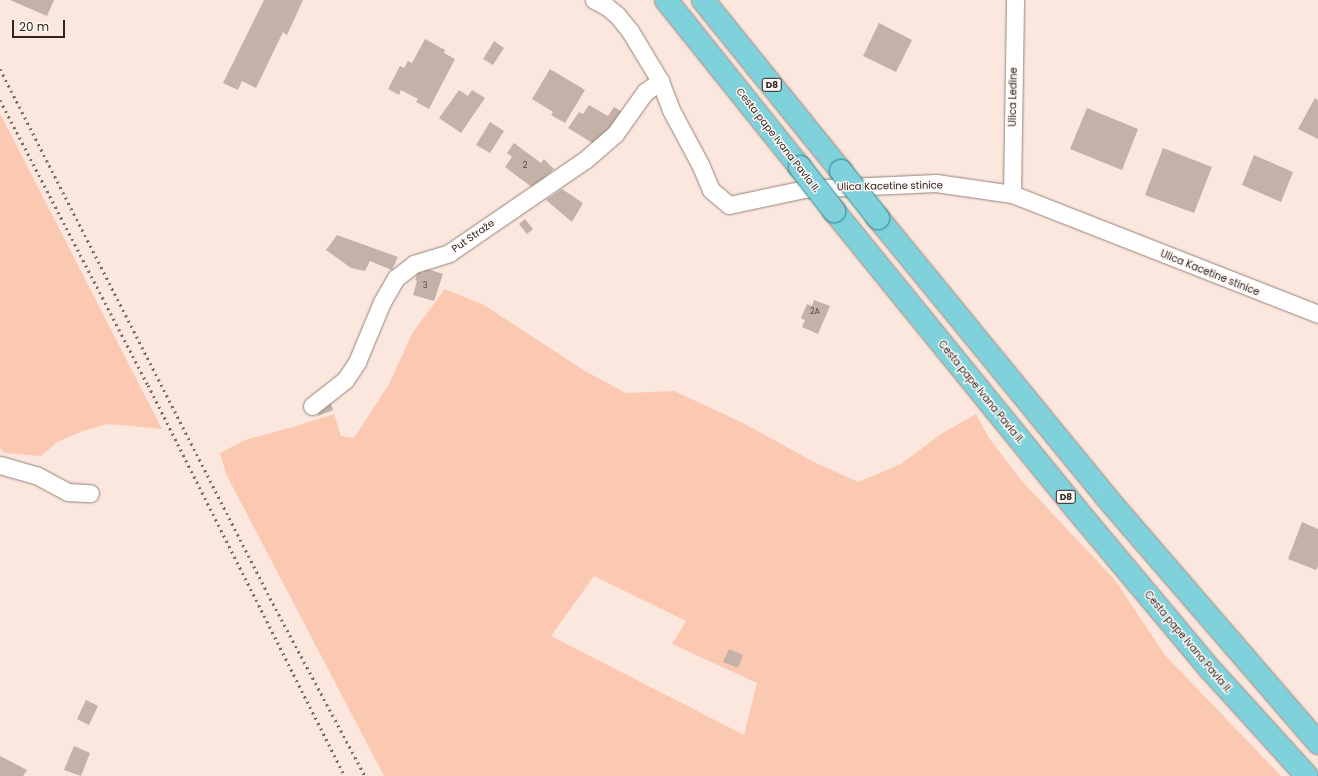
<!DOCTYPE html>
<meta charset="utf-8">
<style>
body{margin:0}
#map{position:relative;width:1318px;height:776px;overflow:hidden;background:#fbe7dd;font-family:Poppins,sans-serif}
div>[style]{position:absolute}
.green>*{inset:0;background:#fbc9b1}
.building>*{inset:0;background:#c4b1a8}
.roads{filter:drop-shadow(0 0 1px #95837a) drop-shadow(0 0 1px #95837a)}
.street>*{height:17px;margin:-8.5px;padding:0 8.5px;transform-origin:8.5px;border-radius:8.5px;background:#fff}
.primary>*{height:22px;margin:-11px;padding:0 11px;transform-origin:11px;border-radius:11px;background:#7fd2db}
.rail>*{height:3px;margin-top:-1.5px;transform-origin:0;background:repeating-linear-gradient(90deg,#7a6e68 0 2px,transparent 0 6px)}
.bridges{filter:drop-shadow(0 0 1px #2b828a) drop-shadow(0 0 1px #2b828a)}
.primary-bridge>*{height:22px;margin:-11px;padding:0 11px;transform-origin:11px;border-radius:11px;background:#7fd2db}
span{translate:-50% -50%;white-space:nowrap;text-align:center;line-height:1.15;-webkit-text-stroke:3px #fff7f3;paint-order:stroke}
.number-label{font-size:8px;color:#524843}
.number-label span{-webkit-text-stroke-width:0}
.shield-label span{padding:1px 3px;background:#fff7f3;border:1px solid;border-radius:3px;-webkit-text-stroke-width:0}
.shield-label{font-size:9px;color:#2c2521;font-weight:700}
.street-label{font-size:10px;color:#2c2521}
.scale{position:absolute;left:12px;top:20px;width:53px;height:18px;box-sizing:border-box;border:2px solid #2c2521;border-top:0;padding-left:5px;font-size:12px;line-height:14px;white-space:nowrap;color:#2c2521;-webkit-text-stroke:3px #fff7f3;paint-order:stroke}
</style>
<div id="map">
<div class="green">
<i style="clip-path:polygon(0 114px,3px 119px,162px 429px,108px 424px,83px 431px,57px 442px,41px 456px,4px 453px,0 448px)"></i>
<i style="clip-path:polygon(evenodd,445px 289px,484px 305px,585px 371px,626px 393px,674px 391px,741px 422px,814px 462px,858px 482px,901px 464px,941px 434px,976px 414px,989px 438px,1021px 480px,1115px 580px,1165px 655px,1281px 776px,384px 776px,226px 474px,220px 453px,245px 440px,293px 427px,334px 414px,341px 436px,354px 438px,389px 384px,413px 332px,445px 289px,594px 576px,686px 621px,672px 644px,757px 683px,744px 735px,551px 636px,594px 576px)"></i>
</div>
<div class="building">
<i style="clip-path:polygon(10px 0,54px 0,47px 16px)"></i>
<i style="clip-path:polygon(264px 0,303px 0,287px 35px,283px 32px,256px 88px,242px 81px,238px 90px,223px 83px)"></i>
<i style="clip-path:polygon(879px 23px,912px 40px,896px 72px,863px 56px)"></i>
<i style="clip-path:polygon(425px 39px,445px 50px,444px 53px,455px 59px,429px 109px,416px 102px,418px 99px,401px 90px,399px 95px,388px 89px,400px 66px,404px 68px,408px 61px,412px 63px)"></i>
<i style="clip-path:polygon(494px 41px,504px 48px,493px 65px,483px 59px)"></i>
<i style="clip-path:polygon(550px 69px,585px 90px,565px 123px,551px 115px,553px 112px,532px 99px)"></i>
<i style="clip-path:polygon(459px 90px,468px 96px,472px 90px,485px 98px,461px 133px,439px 118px)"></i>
<i style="clip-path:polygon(1315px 98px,1318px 100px,1318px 139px,1298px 129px)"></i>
<i style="clip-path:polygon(589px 105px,608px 116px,614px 107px,624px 113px,594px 144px,568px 128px,579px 112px,583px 114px)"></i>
<i style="clip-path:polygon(1087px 108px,1138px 129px,1122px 170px,1070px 149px)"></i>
<i style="clip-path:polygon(490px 122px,504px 131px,490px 153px,476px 145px)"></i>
<i style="clip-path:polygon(514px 143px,541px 163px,544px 159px,554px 169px,533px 188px,505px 167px,512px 157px,507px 153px)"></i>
<i style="clip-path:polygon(1163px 148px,1212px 167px,1194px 213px,1145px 195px)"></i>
<i style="clip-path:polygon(1254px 155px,1293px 172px,1281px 202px,1242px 185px)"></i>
<i style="clip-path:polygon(562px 189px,583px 203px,572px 222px,546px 200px)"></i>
<i style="clip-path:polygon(525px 219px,533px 229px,527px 234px,519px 224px)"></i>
<i style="clip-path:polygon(337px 235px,398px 257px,392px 270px,370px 261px,365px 271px,351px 268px,326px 250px)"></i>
<i style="clip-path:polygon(424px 268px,443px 274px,434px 301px,413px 295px,417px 281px,415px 280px,418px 271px,423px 273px)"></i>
<i style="clip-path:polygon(814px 300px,830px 306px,818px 334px,802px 327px,805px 320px,801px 318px,807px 304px,812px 306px)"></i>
<i style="clip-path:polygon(330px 401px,333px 410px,318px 416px,319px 406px)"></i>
<i style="clip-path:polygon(1302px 522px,1318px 529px,1318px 566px,1316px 570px,1288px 559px)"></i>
<i style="clip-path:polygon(729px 649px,743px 655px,738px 668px,723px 662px)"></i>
<i style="clip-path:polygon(86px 700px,98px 706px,89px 725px,77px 719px)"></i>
<i style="clip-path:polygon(74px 746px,90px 753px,81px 776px,64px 770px)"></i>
<i style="clip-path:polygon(0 756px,27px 770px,23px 776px,0 776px)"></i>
</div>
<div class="roads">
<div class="street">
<i style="left:594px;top:0;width:13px;rotate:27deg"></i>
<i style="left:606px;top:6px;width:14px;rotate:39deg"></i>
<i style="left:617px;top:15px;width:21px;rotate:51deg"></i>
<i style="left:630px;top:31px;width:58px;rotate:59deg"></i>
<i style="left:660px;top:81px;width:31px;rotate:69deg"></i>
<i style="left:671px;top:110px;width:61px;rotate:61.8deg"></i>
<i style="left:700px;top:164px;width:28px;rotate:67deg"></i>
<i style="left:711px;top:190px;width:23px;rotate:40deg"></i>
<i style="left:729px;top:205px;width:77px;rotate:-12deg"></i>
<i style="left:804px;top:189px;width:132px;rotate:-2.6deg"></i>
<i style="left:936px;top:183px;width:77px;rotate:8.2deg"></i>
<i style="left:1012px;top:194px;width:329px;rotate:21.4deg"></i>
<i style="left:1012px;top:194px;width:194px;rotate:-89.1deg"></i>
<i style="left:312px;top:406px;width:42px;rotate:-38.2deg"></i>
<i style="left:345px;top:380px;width:22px;rotate:-56deg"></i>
<i style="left:357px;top:362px;width:65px;rotate:-67.4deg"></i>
<i style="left:382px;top:302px;width:28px;rotate:-60deg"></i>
<i style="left:396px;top:278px;width:23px;rotate:-38deg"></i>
<i style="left:414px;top:264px;width:37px;rotate:-17deg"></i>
<i style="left:449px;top:253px;width:165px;rotate:-34.4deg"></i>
<i style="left:585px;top:160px;width:40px;rotate:-41deg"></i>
<i style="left:615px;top:134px;width:52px;rotate:-54.5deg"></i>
<i style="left:645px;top:92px;width:19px;rotate:-36deg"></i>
<i style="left:0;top:465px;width:37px;rotate:16deg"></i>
<i style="left:36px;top:475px;width:36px;rotate:28deg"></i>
<i style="left:68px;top:492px;width:22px;rotate:3deg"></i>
</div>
<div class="primary">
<i style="left:666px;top:0;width:214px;rotate:51.3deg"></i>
<i style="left:703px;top:0;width:220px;rotate:51.1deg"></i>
<i style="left:834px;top:211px;width:384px;rotate:50.9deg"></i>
<i style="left:1076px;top:509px;width:209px;rotate:50.1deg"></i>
<i style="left:1210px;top:669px;width:144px;rotate:47.8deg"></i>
<i style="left:878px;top:218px;width:360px;rotate:50.7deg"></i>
<i style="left:1106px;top:497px;width:325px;rotate:49.2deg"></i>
</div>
</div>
<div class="rail">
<i style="left:0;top:69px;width:594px;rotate:62.96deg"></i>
<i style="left:270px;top:598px;width:202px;rotate:61.9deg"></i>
<i style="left:0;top:100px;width:321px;rotate:62.6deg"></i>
<i style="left:148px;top:385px;width:438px;rotate:63.3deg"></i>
</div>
<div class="bridges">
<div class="primary-bridge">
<i style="left:800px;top:167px;width:56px;rotate:52.3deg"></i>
<i style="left:841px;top:171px;width:60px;rotate:51.8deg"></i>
</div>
</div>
<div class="number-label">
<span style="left:525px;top:166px">2</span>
<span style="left:425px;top:286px">3</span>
<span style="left:815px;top:312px">2A</span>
</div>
<div class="shield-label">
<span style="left:772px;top:85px">D8</span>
<span style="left:1066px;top:497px">D8</span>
</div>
<div class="street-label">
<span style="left:1013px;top:97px;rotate:-89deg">Ulica Ledine</span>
<span style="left:778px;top:140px;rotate:52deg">Cesta pape Ivana Pavla II.</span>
<span style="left:890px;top:186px;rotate:-1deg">Ulica Kacetine stinice</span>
<span style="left:473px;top:236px;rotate:-35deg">Put Straže</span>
<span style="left:1210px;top:273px;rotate:22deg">Ulica Kacetine stinice</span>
<span style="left:981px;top:392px;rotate:51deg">Cesta pape Ivana Pavla II.</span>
<span style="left:1188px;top:642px;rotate:50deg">Cesta pape Ivana Pavla II.</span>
</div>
<div class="scale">20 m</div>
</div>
